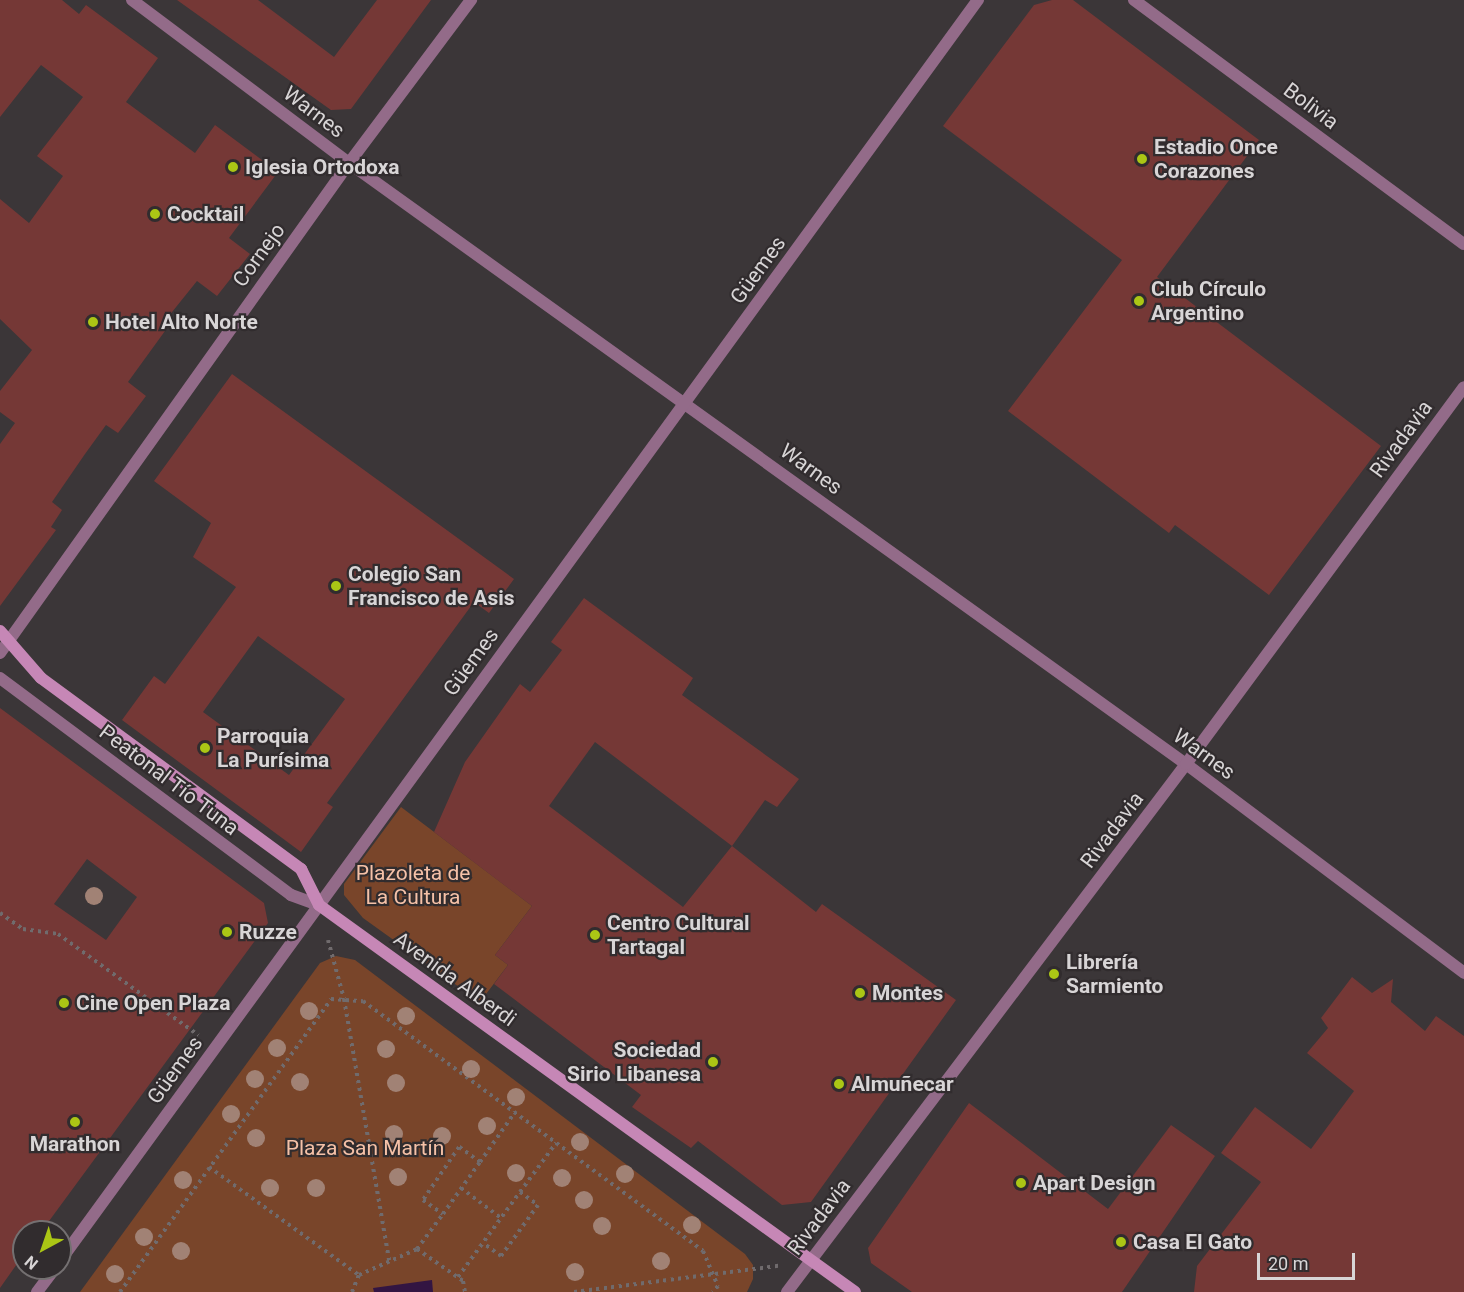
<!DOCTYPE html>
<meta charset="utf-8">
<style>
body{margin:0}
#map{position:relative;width:1464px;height:1292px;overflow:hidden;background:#3b3638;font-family:Roboto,sans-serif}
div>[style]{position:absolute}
.green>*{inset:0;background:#79452a}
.water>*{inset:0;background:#331542}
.building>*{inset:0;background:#753836}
.path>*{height:4px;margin-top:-2px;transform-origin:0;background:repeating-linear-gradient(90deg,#706b6d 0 3px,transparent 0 7.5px)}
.street>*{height:12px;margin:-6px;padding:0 6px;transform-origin:6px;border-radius:6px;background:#936b89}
.secondary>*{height:12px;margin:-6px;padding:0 6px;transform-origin:6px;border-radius:6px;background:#c687b6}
.trees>*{width:18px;height:18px;margin:-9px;border-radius:50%;background:#a18275}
.dots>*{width:16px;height:16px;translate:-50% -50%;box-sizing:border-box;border:3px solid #312c2e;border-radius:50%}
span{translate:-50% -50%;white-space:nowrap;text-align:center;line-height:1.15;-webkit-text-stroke:4.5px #312c2e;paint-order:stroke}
.street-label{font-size:21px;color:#d8d5d6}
.poi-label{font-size:21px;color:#d8d5d6;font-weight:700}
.left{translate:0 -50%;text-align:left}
.right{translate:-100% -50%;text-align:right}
.park-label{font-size:21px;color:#f5c1a7}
.north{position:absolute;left:12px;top:1220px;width:60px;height:60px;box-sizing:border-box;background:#312c2e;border:2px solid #747071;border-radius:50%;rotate:220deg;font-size:16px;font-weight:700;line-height:24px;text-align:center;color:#d8d5d6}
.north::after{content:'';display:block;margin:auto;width:21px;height:27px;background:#abc615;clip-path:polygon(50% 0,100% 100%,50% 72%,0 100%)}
.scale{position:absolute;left:1257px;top:1253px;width:98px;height:27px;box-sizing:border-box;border:3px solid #d8d5d6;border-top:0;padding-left:8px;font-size:18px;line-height:21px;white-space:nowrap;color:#d8d5d6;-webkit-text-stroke:4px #312c2e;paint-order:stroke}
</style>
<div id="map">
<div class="green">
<i style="clip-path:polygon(401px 807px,532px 906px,495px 955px,508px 965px,480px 1002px,363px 918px,344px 895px,344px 884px)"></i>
<i style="clip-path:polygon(336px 956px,355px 960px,745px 1254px,753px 1265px,753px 1279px,747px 1292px,80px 1292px,320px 963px)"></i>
</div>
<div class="water">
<i style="clip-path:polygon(432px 1280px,433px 1292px,374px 1292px,373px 1288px)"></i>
</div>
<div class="building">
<i style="clip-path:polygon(0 0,62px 0,79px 14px,86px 5px,158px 58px,126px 102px,195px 153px,215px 125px,278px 172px,229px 238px,250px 254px,217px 296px,197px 281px,160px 327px,165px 331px,128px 382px,146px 396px,118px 433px,106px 425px,85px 454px,52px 502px,62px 510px,51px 527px,56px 530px,0 606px,0 444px,15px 423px,0 412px,0 391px,32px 350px,0 319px,0 199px,29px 223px,63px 176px,37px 156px,83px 97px,41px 65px,0 117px)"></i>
<i style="clip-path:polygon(177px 0,258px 0,334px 57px,377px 0,431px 0,351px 109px,331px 110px)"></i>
<i style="clip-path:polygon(1052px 0,1073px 0,1259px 140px,1157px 277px,1381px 446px,1269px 595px,1175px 525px,1169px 533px,1008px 411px,1122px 260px,943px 126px,1034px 5px)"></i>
<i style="clip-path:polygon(evenodd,232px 374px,514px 579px,489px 613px,474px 602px,327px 803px,333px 807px,301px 852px,122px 720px,154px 676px,165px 684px,236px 587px,193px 557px,211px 523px,154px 481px,232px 374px,258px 636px,345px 699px,289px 775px,203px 712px,258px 636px)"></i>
<i style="clip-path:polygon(evenodd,584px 598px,693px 678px,682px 695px,799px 779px,777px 807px,765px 800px,732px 846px,816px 912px,822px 904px,956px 1000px,811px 1202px,782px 1205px,698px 1141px,691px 1148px,632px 1107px,641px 1095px,494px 984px,508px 965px,495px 955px,532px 906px,434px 832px,465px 762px,520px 684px,530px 692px,562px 650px,551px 642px,584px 598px,595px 742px,732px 846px,683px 907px,549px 806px,595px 742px)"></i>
<i style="clip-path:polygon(evenodd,0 708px,264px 903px,268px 923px,41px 1232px,24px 1232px,24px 1254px,0 1288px,0 708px,87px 859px,137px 897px,106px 940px,54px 904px,87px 859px)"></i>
<i style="clip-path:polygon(1352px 977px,1372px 993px,1393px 979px,1391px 1002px,1425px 1031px,1436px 1016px,1464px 1036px,1464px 1292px,1194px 1292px,1197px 1266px,1261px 1182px,1221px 1153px,1255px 1107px,1311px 1149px,1354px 1091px,1307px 1053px,1328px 1028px,1321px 1018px)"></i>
<i style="clip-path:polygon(969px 1103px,1108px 1209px,1171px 1125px,1215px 1156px,1122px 1292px,912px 1292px,871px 1263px,868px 1248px)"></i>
</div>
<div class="path">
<i style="left:0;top:913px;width:28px;rotate:35deg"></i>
<i style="left:23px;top:929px;width:35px;rotate:8deg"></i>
<i style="left:58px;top:934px;width:173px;rotate:35.8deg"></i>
<i style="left:328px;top:940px;width:61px;rotate:74.8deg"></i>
<i style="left:344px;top:999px;width:265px;rotate:80.2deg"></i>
<i style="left:480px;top:1162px;width:61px;rotate:-55deg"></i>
<i style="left:209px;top:1167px;width:185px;rotate:35.8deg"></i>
<i style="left:461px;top:1188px;width:50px;rotate:36.9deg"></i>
<i style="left:520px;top:1192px;width:61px;rotate:-53.7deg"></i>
<i style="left:417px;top:1249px;width:44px;rotate:-53.4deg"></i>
<i style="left:443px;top:1214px;width:64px;rotate:-54.6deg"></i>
<i style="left:480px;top:1162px;width:26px;rotate:-144deg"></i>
<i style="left:459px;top:1147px;width:64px;rotate:124.2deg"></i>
<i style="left:423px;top:1200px;width:24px;rotate:35deg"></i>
<i style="left:458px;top:1277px;width:105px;rotate:-53.9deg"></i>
<i style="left:520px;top:1192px;width:22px;rotate:36deg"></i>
<i style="left:538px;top:1205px;width:63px;rotate:126deg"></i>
<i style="left:501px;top:1256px;width:22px;rotate:-144deg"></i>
<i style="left:120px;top:1292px;width:361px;rotate:-54.2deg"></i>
<i style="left:331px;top:999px;width:32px;rotate:4deg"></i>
<i style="left:363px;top:1001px;width:422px;rotate:36.3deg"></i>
<i style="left:703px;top:1251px;width:38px;rotate:67deg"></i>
<i style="left:718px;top:1286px;width:8px;rotate:130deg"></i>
<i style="left:352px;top:1292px;width:18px;rotate:-68deg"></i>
<i style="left:359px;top:1275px;width:64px;rotate:-24.1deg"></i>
<i style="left:417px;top:1249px;width:56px;rotate:34.8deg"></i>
<i style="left:463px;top:1281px;width:11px;rotate:80deg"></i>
<i style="left:574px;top:1292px;width:206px;rotate:-7.3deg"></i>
</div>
<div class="street">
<i style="left:132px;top:0;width:271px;rotate:36.9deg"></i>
<i style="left:349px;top:163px;width:1030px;rotate:35.68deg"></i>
<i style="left:1186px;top:764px;width:348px;rotate:36.9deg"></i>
<i style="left:1134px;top:0;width:410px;rotate:36.5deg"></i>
<i style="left:0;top:653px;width:602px;rotate:-54.54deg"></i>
<i style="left:349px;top:163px;width:204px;rotate:-53.2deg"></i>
<i style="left:0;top:678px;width:363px;rotate:36.7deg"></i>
<i style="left:291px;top:895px;width:30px;rotate:20deg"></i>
<i style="left:60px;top:1261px;width:1560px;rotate:-53.95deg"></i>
<i style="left:37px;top:1292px;width:30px;rotate:-53deg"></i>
<i style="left:787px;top:1292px;width:662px;rotate:-52.92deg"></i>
<i style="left:1186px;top:764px;width:468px;rotate:-53.6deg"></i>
</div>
<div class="secondary">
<i style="left:0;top:631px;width:62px;rotate:48.9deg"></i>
<i style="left:41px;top:678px;width:323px;rotate:36.3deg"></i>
<i style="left:301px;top:869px;width:40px;rotate:63.4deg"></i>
<i style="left:319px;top:905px;width:661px;rotate:35.83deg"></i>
</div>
<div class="trees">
<i style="left:94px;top:896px"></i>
<i style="left:309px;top:1011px"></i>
<i style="left:406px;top:1016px"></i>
<i style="left:277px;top:1048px"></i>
<i style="left:386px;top:1049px"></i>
<i style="left:471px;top:1069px"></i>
<i style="left:255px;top:1079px"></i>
<i style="left:300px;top:1082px"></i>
<i style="left:396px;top:1083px"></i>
<i style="left:516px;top:1097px"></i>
<i style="left:231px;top:1114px"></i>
<i style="left:487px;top:1126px"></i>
<i style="left:394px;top:1134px"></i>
<i style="left:442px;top:1136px"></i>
<i style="left:256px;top:1138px"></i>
<i style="left:580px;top:1142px"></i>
<i style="left:516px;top:1173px"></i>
<i style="left:625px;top:1174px"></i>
<i style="left:398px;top:1177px"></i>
<i style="left:562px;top:1178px"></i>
<i style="left:183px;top:1180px"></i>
<i style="left:270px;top:1188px"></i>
<i style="left:316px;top:1188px"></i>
<i style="left:584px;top:1200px"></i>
<i style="left:692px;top:1225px"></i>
<i style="left:602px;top:1226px"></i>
<i style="left:144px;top:1237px"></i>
<i style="left:181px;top:1251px"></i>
<i style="left:661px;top:1261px"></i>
<i style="left:575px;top:1272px"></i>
<i style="left:115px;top:1274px"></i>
</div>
<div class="dots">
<i style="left:1142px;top:159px;background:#abc615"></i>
<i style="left:233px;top:167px;background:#abc615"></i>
<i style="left:155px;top:214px;background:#abc615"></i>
<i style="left:1139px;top:301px;background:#abc615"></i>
<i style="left:93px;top:322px;background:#abc615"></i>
<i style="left:336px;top:586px;background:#abc615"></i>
<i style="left:205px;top:748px;background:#abc615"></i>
<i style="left:227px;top:932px;background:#abc615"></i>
<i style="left:595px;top:935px;background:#abc615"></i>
<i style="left:1054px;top:974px;background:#abc615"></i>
<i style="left:860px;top:993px;background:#abc615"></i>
<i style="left:64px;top:1003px;background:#abc615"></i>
<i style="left:713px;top:1062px;background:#abc615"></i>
<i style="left:839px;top:1084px;background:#abc615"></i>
<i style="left:75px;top:1122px;background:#abc615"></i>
<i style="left:1021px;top:1183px;background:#abc615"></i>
<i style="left:1121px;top:1242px;background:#abc615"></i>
</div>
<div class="street-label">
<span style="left:1311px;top:106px;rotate:37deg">Bolivia</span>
<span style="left:314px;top:112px;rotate:37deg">Warnes</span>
<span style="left:259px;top:255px;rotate:-54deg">Cornejo</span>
<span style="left:758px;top:270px;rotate:-54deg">Güemes</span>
<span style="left:1401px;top:439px;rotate:-54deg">Rivadavia</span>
<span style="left:811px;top:469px;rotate:36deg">Warnes</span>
<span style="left:471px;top:662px;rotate:-54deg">Güemes</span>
<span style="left:1204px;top:754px;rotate:36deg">Warnes</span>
<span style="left:169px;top:780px;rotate:37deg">Peatonal Tío Tuna</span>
<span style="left:1112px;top:830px;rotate:-53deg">Rivadavia</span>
<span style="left:455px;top:979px;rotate:36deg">Avenida Alberdi</span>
<span style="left:175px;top:1070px;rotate:-54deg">Güemes</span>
<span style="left:819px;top:1217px;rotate:-53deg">Rivadavia</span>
</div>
<div class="poi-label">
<span class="left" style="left:1154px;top:159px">Estadio Once<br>Corazones</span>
<span class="left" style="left:245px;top:167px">Iglesia Ortodoxa</span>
<span class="left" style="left:167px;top:214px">Cocktail</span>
<span class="left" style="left:1151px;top:301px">Club Círculo<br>Argentino</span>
<span class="left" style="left:105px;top:322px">Hotel Alto Norte</span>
<span class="left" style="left:348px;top:586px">Colegio San<br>Francisco de Asis</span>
<span class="left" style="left:217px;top:748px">Parroquia<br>La Purísima</span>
<span class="left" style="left:607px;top:935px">Centro Cultural<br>Tartagal</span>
<span class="left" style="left:239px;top:932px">Ruzze</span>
<span class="left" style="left:1066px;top:974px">Librería<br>Sarmiento</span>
<span class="left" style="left:872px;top:993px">Montes</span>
<span class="left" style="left:76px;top:1003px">Cine Open Plaza</span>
<span class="right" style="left:701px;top:1062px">Sociedad<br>Sirio Libanesa</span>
<span class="left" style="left:851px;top:1084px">Almuñecar</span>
<span style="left:75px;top:1144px">Marathon</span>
<span class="left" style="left:1033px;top:1183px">Apart Design</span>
<span class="left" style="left:1133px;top:1242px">Casa El Gato</span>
</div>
<div class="park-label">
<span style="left:413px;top:885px">Plazoleta de<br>La Cultura</span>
<span style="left:365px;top:1148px">Plaza San Martín</span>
</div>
<div class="north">N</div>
<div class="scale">20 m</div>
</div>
